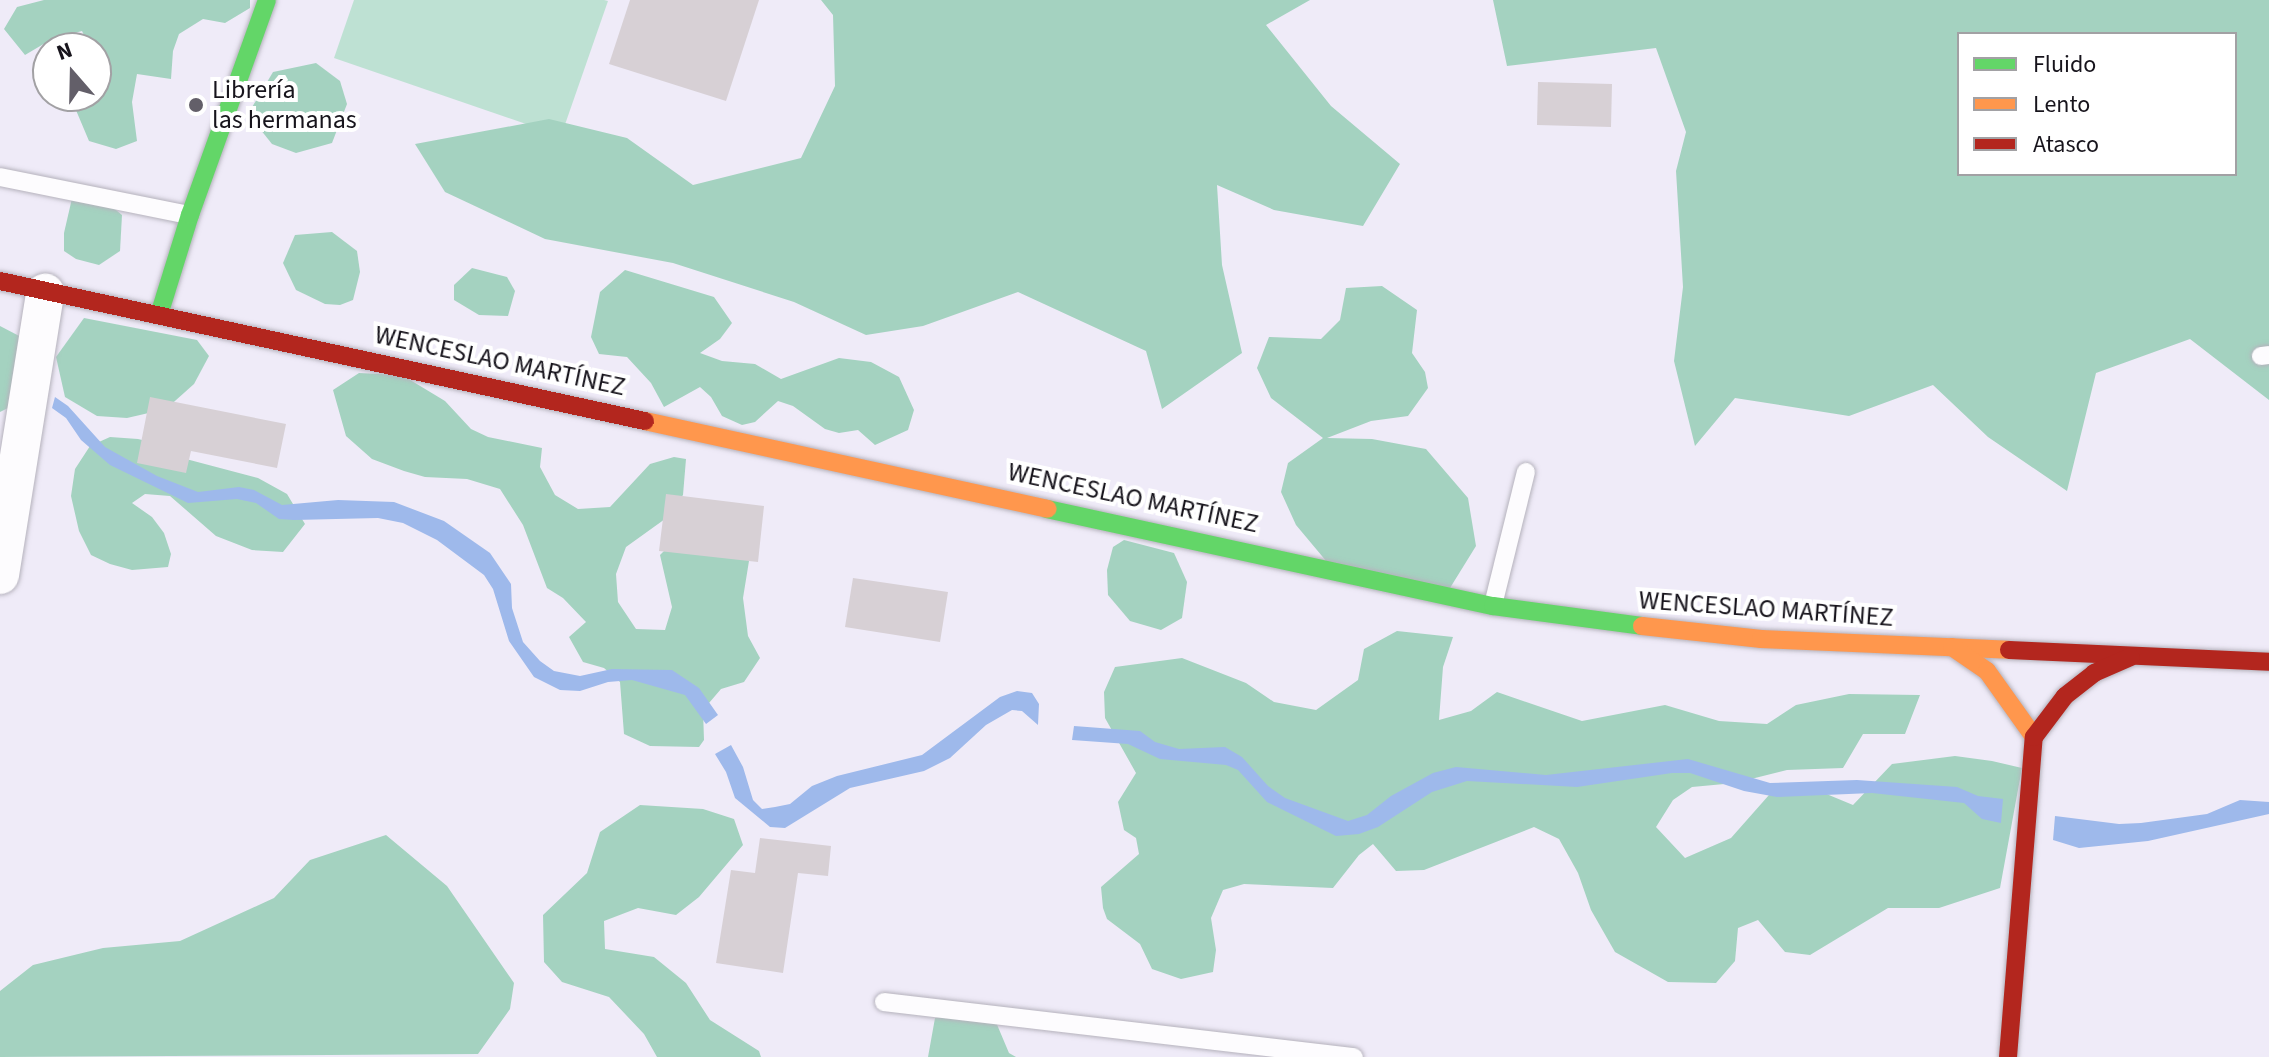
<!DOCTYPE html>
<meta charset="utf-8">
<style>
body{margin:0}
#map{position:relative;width:2269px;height:1057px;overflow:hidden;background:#efebf8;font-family:"Source Sans 3",sans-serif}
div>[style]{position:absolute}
.green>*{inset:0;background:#bee1d3}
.forest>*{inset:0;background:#a4d2c0}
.water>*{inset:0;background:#9eb9eb}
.building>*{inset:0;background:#d7d0d5}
.roads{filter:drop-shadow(0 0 2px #b5b2bc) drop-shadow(0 0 2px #b5b2bc)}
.lane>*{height:18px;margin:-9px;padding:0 9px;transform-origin:9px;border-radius:9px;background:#fdfcfe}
.street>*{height:38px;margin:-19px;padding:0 19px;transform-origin:19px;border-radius:19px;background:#fdfcfe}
.fast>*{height:18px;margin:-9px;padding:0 9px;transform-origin:9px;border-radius:9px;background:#63d668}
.slow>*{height:18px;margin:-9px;padding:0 9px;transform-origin:9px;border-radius:9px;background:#ff974d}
.jam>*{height:18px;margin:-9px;padding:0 9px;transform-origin:9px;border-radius:9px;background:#b3261e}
.dots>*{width:22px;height:22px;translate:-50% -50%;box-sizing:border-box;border:4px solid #fff;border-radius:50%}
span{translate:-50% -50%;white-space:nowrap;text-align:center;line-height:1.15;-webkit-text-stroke:8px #fff;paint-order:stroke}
.poi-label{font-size:26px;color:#17141c}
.left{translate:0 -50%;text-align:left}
.street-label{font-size:26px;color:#17141c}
.legend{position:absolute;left:1957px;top:32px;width:280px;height:144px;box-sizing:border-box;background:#fff;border:2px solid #a2a1a4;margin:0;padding:10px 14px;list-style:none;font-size:24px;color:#17141c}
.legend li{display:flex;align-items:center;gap:16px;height:40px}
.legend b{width:40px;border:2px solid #a2a1a4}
.north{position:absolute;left:32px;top:32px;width:80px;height:80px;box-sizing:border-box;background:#fff;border:2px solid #a2a1a4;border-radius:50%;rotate:340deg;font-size:22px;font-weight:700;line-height:32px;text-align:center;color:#17141c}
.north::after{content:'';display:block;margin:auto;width:28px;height:36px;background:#635f69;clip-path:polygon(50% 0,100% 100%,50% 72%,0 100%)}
</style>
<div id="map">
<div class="green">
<i style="clip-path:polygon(354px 0,604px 0,608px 1px,561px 136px,334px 58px)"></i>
</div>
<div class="forest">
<i style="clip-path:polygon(44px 0,250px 0,250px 8px,225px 23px,203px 19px,179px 34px,173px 51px,171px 79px,137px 74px,132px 102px,137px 141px,116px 149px,89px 141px,70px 96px,96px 96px,96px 48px,90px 48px,82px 31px,52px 39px,25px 55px,4px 29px,17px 7px)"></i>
<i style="clip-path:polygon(821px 0,1310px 0,1266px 25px,1331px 106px,1400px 164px,1363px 226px,1274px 210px,1217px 185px,1222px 265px,1242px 353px,1162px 409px,1146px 351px,1018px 292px,923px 326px,866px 335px,794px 302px,673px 263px,545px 239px,445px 192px,415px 144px,549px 119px,627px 138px,693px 185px,801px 158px,835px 86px,833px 15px)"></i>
<i style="clip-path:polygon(evenodd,1493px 0,2269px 0,2269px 400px,2190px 339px,2096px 373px,2067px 491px,1988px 437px,1933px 385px,1849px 416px,1735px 398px,1695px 446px,1674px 361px,1683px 287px,1676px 171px,1686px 132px,1656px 48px,1507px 66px,1493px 0,1959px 34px,2235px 34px,2235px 174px,1959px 174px,1959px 34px)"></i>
<i style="clip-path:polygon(316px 63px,340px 81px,347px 104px,332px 143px,296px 153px,272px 144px,248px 114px,273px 72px)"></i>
<i style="clip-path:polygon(92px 190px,122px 215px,120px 251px,99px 265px,76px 259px,64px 251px,64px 233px,73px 194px)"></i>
<i style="clip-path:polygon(332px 232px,357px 251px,360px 272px,353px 300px,340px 305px,325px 304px,296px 290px,283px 263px,295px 235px)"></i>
<i style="clip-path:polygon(472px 268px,507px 277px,515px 291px,508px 316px,479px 315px,454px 300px,454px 285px)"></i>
<i style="clip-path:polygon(625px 270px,714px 297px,732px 323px,720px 339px,700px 353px,722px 361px,755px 364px,781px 379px,839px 358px,871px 362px,899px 377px,914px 410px,908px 430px,875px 445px,858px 430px,839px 433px,825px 429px,793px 406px,778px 401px,755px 422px,742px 425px,722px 416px,711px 397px,700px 387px,664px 407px,651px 383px,627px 357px,599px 354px,591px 337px,600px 292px)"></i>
<i style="clip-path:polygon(1382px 286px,1417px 310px,1412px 353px,1425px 372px,1428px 388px,1408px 416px,1371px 421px,1327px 438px,1372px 439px,1426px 449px,1468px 498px,1476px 546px,1450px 588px,1332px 568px,1296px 525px,1281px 492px,1288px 463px,1323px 438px,1271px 398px,1257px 368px,1269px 337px,1321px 339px,1340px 320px,1346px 288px)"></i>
<i style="clip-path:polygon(84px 318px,197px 340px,209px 356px,194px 384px,166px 409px,127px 418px,97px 416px,65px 397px,56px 357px)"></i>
<i style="clip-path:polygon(0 326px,25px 339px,20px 402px,0 412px)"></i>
<i style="clip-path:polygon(359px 373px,402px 375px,445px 401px,471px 429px,488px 437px,542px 448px,540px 467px,555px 495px,578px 509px,610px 507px,650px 464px,674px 457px,686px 459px,683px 495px,665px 519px,626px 547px,616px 574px,618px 602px,636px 629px,665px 630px,672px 607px,660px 555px,682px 533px,741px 540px,749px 561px,743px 598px,748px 636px,760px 658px,744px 682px,721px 689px,703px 710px,704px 740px,699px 747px,650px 746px,624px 734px,620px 682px,604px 668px,583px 662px,569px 637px,586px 622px,563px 598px,547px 588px,523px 525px,500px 489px,467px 479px,425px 477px,404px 471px,372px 459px,346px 436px,333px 390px)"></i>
<i style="clip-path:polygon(110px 437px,138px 439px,168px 446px,186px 459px,258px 478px,287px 494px,305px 524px,283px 552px,252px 550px,216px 536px,170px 496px,145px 494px,132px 503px,152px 517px,164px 533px,171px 554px,168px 567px,132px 570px,110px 564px,91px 555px,79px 531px,71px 496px,75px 469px,90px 446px)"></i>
<i style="clip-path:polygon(1124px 540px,1174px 553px,1187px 582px,1182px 618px,1161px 630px,1130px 621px,1108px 595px,1107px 570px,1113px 547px)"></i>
<i style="clip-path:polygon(1397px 631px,1453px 637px,1443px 667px,1439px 720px,1471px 711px,1497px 692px,1582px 721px,1665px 705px,1719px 721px,1767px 724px,1796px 705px,1849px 694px,1920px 695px,1905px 734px,1863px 734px,1843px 768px,1787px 770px,1735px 783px,1692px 787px,1673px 800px,1656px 827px,1685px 858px,1731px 838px,1769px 795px,1812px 788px,1853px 805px,1892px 764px,1955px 756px,1992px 761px,2022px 768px,2000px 888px,1939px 908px,1888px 908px,1810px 955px,1785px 952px,1758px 920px,1738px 928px,1735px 961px,1716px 983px,1668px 982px,1615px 952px,1591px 910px,1578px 873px,1559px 839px,1534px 827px,1424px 870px,1396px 871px,1373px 844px,1359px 855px,1333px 888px,1244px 884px,1223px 890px,1211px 918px,1216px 950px,1213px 972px,1181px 979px,1152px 969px,1140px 944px,1107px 919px,1103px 908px,1101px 887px,1139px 854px,1136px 838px,1124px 830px,1118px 802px,1136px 773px,1105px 718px,1104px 692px,1115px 667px,1182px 658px,1246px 683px,1274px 702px,1316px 710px,1358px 680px,1364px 649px)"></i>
<i style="clip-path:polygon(640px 805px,703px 809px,734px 819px,743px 845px,699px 897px,676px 915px,638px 908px,604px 921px,605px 949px,654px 957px,686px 983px,710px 1020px,759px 1051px,761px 1057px,657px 1057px,644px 1034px,609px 997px,562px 982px,544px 962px,543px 915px,587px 873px,600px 832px)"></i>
<i style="clip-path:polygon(386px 835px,447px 886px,514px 983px,510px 1009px,478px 1054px,0 1057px,0 991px,33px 965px,103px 948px,180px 941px,274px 898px,310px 860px)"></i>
<i style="clip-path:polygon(990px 1008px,1009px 1053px,1016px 1057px,928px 1057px,935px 1018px)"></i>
</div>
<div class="water">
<i style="clip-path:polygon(55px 397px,68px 406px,105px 447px,157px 476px,198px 492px,239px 487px,254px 490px,282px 505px,338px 500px,394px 502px,444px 521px,490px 553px,511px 584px,512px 608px,523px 642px,540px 661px,554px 671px,580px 676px,612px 669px,672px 670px,699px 688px,718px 715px,706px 724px,685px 695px,632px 680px,608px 682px,580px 691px,560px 690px,534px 677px,509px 641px,493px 589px,484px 575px,437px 540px,403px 523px,378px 518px,294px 520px,279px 519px,256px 503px,237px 499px,188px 503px,110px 465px,81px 440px,66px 418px,52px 408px)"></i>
<i style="clip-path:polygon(1017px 691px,1032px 693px,1039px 704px,1038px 725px,1022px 711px,1012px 710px,986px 725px,950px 758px,924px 771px,850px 788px,785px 828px,770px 827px,735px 798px,726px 772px,715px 754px,731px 745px,743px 767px,753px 800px,762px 809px,775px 807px,790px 804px,812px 786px,837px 776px,922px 755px,1000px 697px)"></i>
<i style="clip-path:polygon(1074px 726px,1140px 731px,1155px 742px,1179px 749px,1225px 747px,1242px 757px,1268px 786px,1285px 798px,1348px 821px,1367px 815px,1391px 796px,1433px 773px,1456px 767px,1546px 775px,1688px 759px,1770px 783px,1857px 780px,1957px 787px,1978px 796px,2003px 799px,2001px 823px,1982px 819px,1964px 803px,1872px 793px,1777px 797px,1744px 791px,1690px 773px,1672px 773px,1577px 787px,1467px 781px,1432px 792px,1378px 827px,1359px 834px,1336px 836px,1267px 802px,1238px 770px,1226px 765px,1160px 759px,1128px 744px,1072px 740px)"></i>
<i style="clip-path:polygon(2240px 800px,2269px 802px,2269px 814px,2148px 841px,2079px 848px,2053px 840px,2055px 816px,2119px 824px,2141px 823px,2207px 814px)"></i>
</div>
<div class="building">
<i style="clip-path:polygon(630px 0,759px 0,726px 101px,609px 64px)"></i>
<i style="clip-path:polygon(1538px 82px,1612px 84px,1611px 127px,1537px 125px)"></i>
<i style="clip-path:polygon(150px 397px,286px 424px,277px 468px,191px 451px,186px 473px,137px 463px)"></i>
<i style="clip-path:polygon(666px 494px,764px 506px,758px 562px,659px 551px)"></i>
<i style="clip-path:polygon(853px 578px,948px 592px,940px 642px,845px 627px)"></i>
<i style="clip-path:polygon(760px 838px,831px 846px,828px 876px,798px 873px,783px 973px,716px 963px,731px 870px,755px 873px)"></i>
</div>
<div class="roads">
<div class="lane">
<i style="left:0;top:177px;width:193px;rotate:11.4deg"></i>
<i style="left:2261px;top:356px;width:8px;rotate:-7deg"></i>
<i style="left:1493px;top:605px;width:137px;rotate:-76.1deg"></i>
<i style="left:884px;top:1002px;width:473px;rotate:6.7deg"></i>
</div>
<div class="street">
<i style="left:0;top:575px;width:286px;rotate:-80.9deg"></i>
</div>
<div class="fast">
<i style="left:159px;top:315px;width:105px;rotate:-72.8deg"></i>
<i style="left:190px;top:215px;width:228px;rotate:-70.3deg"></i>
<i style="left:1047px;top:509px;width:456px;rotate:12.3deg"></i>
<i style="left:1493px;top:606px;width:150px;rotate:7.6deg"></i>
</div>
<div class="slow">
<i style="left:645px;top:421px;width:412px;rotate:12.3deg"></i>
<i style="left:1642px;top:626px;width:120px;rotate:6.2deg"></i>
<i style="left:1761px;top:639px;width:248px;rotate:2.5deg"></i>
<i style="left:1952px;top:647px;width:42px;rotate:34.4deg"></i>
<i style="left:1987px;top:671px;width:81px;rotate:54.5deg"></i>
</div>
<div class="jam">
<i style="left:0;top:281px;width:660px;rotate:12.25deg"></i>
<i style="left:2009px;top:650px;width:260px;rotate:2.6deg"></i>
<i style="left:2008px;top:1057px;width:321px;rotate:-85.4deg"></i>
<i style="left:2034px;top:737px;width:51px;rotate:-52.9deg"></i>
<i style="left:2065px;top:696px;width:37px;rotate:-38deg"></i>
<i style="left:2094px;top:673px;width:40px;rotate:-23.4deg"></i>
</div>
</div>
<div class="dots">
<i style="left:196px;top:105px;background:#635f69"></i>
</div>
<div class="poi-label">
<span class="left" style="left:212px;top:105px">Librería<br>las hermanas</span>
</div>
<div class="street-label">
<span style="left:500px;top:361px;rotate:12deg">WENCESLAO MARTÍNEZ</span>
<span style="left:1133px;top:498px;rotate:12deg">WENCESLAO MARTÍNEZ</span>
<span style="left:1766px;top:609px;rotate:4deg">WENCESLAO MARTÍNEZ</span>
</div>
<ul class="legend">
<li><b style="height:10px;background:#63d668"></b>Fluido</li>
<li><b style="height:10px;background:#ff974d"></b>Lento</li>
<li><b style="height:10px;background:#b3261e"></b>Atasco</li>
</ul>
<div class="north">N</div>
</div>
